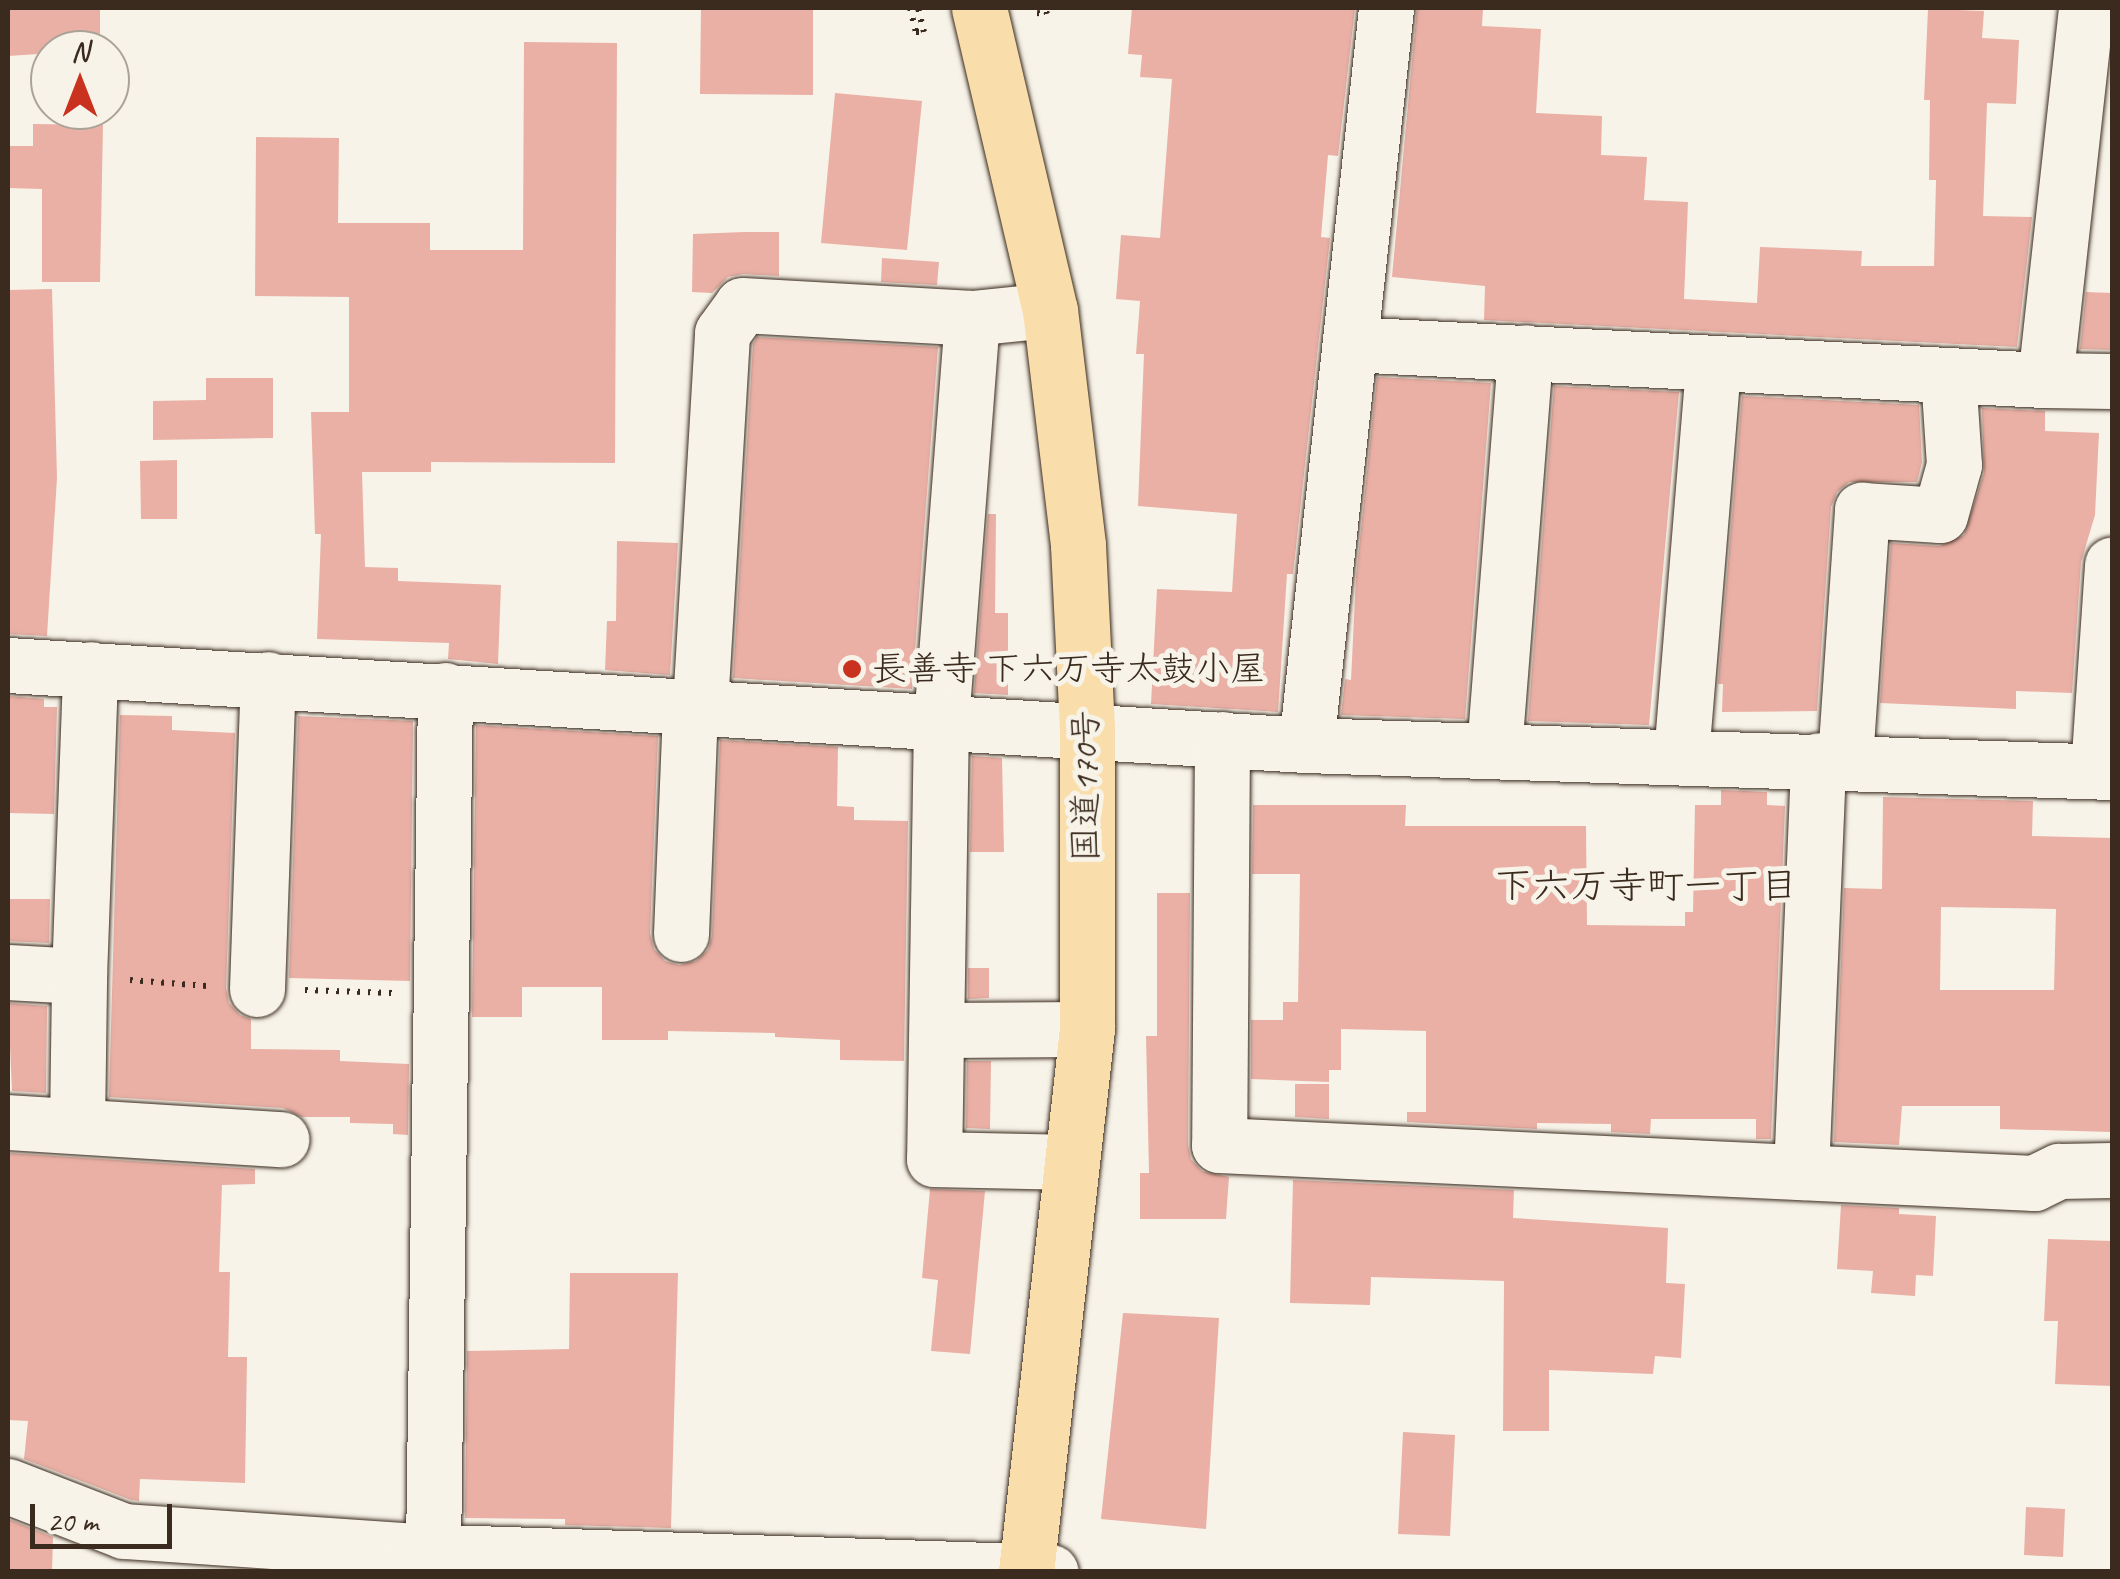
<!DOCTYPE html>
<meta charset="utf-8">
<style>
body{margin:0}
#map{position:relative;width:2120px;height:1579px;overflow:hidden;background:#f7f3e8;font-family:Caveat,"Klee One",sans-serif}
div>[style]{position:absolute}
.building>*{inset:0;background:#eab0a5}
.path>*{height:6px;margin-top:-3px;transform-origin:0;background:repeating-linear-gradient(90deg,#3b2a1e 0 2.5px,transparent 0 10.5px)}
.roads{filter:drop-shadow(0 0 2px #3b2a1e) drop-shadow(0 0 2px #3b2a1e)}
.minor>*{height:55px;margin:-27.5px;padding:0 27.5px;transform-origin:27.5px;border-radius:27.5px;background:#f7f3e8}
.highway>*{height:55px;margin:-27.5px;padding:0 27.5px;transform-origin:27.5px;border-radius:27.5px;background:#f9deab}
.dots>*{width:28px;height:28px;translate:-50% -50%;box-sizing:border-box;border:5px solid #f7f3e8;border-radius:50%}
span{translate:-50% -50%;white-space:nowrap;text-align:center;line-height:1.15;-webkit-text-stroke:10px #f7f3e8;paint-order:stroke}
.poi-label{font-size:35px;color:#3b2a1e}
.left{translate:0 -50%;text-align:left}
.street-label{font-size:35px;color:#3b2a1e}
.neighbourhood-label{font-size:38px;color:#3b2a1e}
.frame{position:absolute;inset:0;border:10px solid #3b2a1e;pointer-events:none}
.north{position:absolute;left:30px;top:30px;width:100px;height:100px;box-sizing:border-box;background:#f7f3e8;border:2px solid #aca397;border-radius:50%;rotate:0deg;font-size:28px;font-weight:700;line-height:40px;text-align:center;color:#3b2a1e}
.north::after{content:'';display:block;margin:auto;width:35px;height:45px;background:#c8321e;clip-path:polygon(50% 0,100% 100%,50% 72%,0 100%)}
.scale{position:absolute;left:30px;top:1504px;width:142px;height:45px;box-sizing:border-box;border:5px solid #3b2a1e;border-top:0;padding-left:12px;font-size:30px;line-height:35px;white-space:nowrap;color:#3b2a1e;-webkit-text-stroke:8px #f7f3e8;paint-order:stroke}
</style>
<div id="map">
<div class="building">
<i style="clip-path:polygon(8px 8px,100px 8px,100px 50px,8px 56px)"></i>
<i style="clip-path:polygon(701px 8px,813px 8px,813px 95px,700px 94px)"></i>
<i style="clip-path:polygon(1132px 8px,1355px 8px,1338px 156px,1328px 155px,1321px 237px,1330px 238px,1293px 574px,1287px 574px,1278px 712px,1151px 704px,1157px 589px,1232px 592px,1237px 514px,1138px 506px,1144px 354px,1136px 354px,1140px 301px,1116px 299px,1121px 235px,1160px 238px,1172px 79px,1140px 77px,1142px 55px,1128px 54px)"></i>
<i style="clip-path:polygon(1417px 8px,1483px 8px,1482px 26px,1541px 29px,1536px 113px,1602px 116px,1601px 155px,1647px 157px,1644px 200px,1688px 202px,1684px 299px,1757px 303px,1760px 247px,1862px 251px,1861px 266px,1934px 266px,1936px 180px,1929px 180px,1930px 100px,1924px 100px,1928px 9px,1984px 11px,1982px 38px,2019px 40px,2016px 104px,1987px 103px,1983px 216px,2032px 217px,2017px 347px,1484px 320px,1485px 286px,1392px 277px)"></i>
<i style="clip-path:polygon(524px 42px,617px 43px,615px 463px,431px 462px,431px 472px,362px 472px,365px 567px,398px 568px,398px 581px,501px 585px,498px 664px,448px 659px,449px 643px,317px 639px,321px 534px,315px 534px,311px 412px,349px 412px,349px 297px,255px 296px,256px 137px,339px 138px,338px 223px,430px 223px,430px 250px,523px 250px)"></i>
<i style="clip-path:polygon(835px 93px,922px 101px,907px 250px,821px 243px)"></i>
<i style="clip-path:polygon(33px 124px,103px 125px,100px 282px,42px 282px,42px 189px,8px 188px,8px 146px,33px 146px)"></i>
<i style="clip-path:polygon(744px 232px,779px 232px,779px 276px,743px 274px,728px 277px,712px 293px,692px 292px,693px 234px)"></i>
<i style="clip-path:polygon(882px 258px,939px 262px,937px 285px,881px 282px)"></i>
<i style="clip-path:polygon(52px 289px,57px 478px,47px 636px,8px 634px,8px 290px)"></i>
<i style="clip-path:polygon(2086px 292px,2112px 293px,2112px 350px,2080px 349px)"></i>
<i style="clip-path:polygon(757px 337px,938px 347px,912px 689px,733px 678px,753px 344px)"></i>
<i style="clip-path:polygon(1377px 377px,1491px 383px,1465px 719px,1341px 715px,1345px 679px,1351px 680px,1356px 577px)"></i>
<i style="clip-path:polygon(206px 378px,273px 378px,273px 438px,153px 440px,153px 401px,206px 400px)"></i>
<i style="clip-path:polygon(1554px 386px,1679px 392px,1649px 725px,1528px 721px)"></i>
<i style="clip-path:polygon(1742px 396px,1919px 405px,1922px 462px,1917px 482px,1849px 482px,1837px 492px,1831px 507px,1817px 711px,1722px 712px,1723px 684px,1718px 684px)"></i>
<i style="clip-path:polygon(1982px 408px,2045px 411px,2045px 431px,2099px 433px,2095px 515px,2081px 562px,2072px 693px,2016px 691px,2016px 709px,1880px 703px,1891px 543px,1939px 546px,1964px 535px,1984px 473px)"></i>
<i style="clip-path:polygon(177px 460px,177px 519px,141px 519px,140px 461px)"></i>
<i style="clip-path:polygon(988px 514px,996px 514px,995px 613px,1008px 613px,1008px 695px,974px 693px)"></i>
<i style="clip-path:polygon(617px 541px,678px 543px,670px 675px,605px 670px,607px 621px,616px 621px)"></i>
<i style="clip-path:polygon(8px 696px,44px 699px,44px 707px,57px 707px,54px 814px,8px 813px)"></i>
<i style="clip-path:polygon(120px 715px,172px 716px,172px 730px,235px 733px,226px 988px,229px 1003px,240px 1015px,251px 1019px,251px 1049px,340px 1050px,340px 1061px,409px 1064px,408px 1135px,393px 1134px,393px 1124px,350px 1123px,350px 1117px,302px 1117px,283px 1108px,109px 1097px)"></i>
<i style="clip-path:polygon(298px 716px,413px 721px,410px 981px,289px 978px)"></i>
<i style="clip-path:polygon(476px 725px,658px 736px,650px 933px,654px 949px,665px 961px,679px 965px,696px 961px,708px 950px,712px 936px,720px 740px,838px 747px,837px 806px,854px 807px,854px 820px,908px 821px,904px 1061px,840px 1060px,840px 1040px,775px 1037px,775px 1033px,668px 1031px,668px 1040px,602px 1040px,602px 987px,522px 987px,522px 1017px,472px 1017px)"></i>
<i style="clip-path:polygon(972px 756px,1002px 758px,1004px 852px,970px 852px)"></i>
<i style="clip-path:polygon(1721px 790px,1767px 792px,1767px 805px,1785px 806px,1771px 1139px,1756px 1139px,1756px 1119px,1651px 1119px,1650px 1134px,1611px 1132px,1611px 1124px,1537px 1123px,1537px 1129px,1407px 1122px,1407px 1112px,1426px 1112px,1426px 1031px,1341px 1029px,1341px 1070px,1329px 1070px,1329px 1082px,1251px 1079px,1251px 1020px,1283px 1020px,1283px 1002px,1298px 1002px,1300px 874px,1252px 874px,1253px 805px,1406px 805px,1405px 826px,1586px 826px,1587px 925px,1685px 926px,1685px 912px,1693px 912px,1695px 805px,1721px 805px)"></i>
<i style="clip-path:polygon(evenodd,1883px 797px,2033px 801px,2032px 836px,2112px 838px,2112px 1132px,2000px 1129px,2000px 1106px,1902px 1106px,1899px 1145px,1834px 1142px,1844px 888px,1882px 889px,1883px 797px,1941px 907px,2056px 909px,2054px 990px,1940px 990px,1941px 907px)"></i>
<i style="clip-path:polygon(1157px 893px,1190px 893px,1188px 1145px,1191px 1159px,1202px 1171px,1229px 1177px,1226px 1219px,1140px 1219px,1140px 1173px,1149px 1173px,1146px 1036px,1157px 1036px)"></i>
<i style="clip-path:polygon(8px 899px,50px 899px,49px 943px,8px 941px)"></i>
<i style="clip-path:polygon(968px 968px,989px 968px,989px 998px,968px 999px)"></i>
<i style="clip-path:polygon(8px 1003px,47px 1006px,46px 1093px,12px 1091px)"></i>
<i style="clip-path:polygon(967px 1061px,991px 1061px,990px 1129px,966px 1128px)"></i>
<i style="clip-path:polygon(1295px 1084px,1329px 1084px,1329px 1119px,1295px 1117px)"></i>
<i style="clip-path:polygon(8px 1153px,255px 1169px,255px 1184px,222px 1185px,219px 1272px,230px 1272px,228px 1357px,247px 1357px,245px 1483px,140px 1479px,139px 1501px,131px 1500px,24px 1459px,28px 1421px,8px 1420px)"></i>
<i style="clip-path:polygon(1293px 1180px,1514px 1190px,1513px 1218px,1668px 1228px,1666px 1283px,1685px 1284px,1681px 1358px,1655px 1356px,1653px 1374px,1549px 1370px,1549px 1431px,1503px 1431px,1504px 1281px,1371px 1277px,1370px 1305px,1290px 1303px)"></i>
<i style="clip-path:polygon(930px 1189px,985px 1191px,970px 1354px,931px 1351px,938px 1280px,922px 1278px)"></i>
<i style="clip-path:polygon(1841px 1205px,1899px 1208px,1899px 1214px,1936px 1216px,1933px 1276px,1916px 1275px,1915px 1296px,1871px 1293px,1873px 1271px,1837px 1269px)"></i>
<i style="clip-path:polygon(2048px 1239px,2112px 1241px,2112px 1386px,2055px 1384px,2058px 1321px,2044px 1321px)"></i>
<i style="clip-path:polygon(570px 1273px,678px 1273px,671px 1528px,565px 1525px,565px 1519px,465px 1518px,467px 1351px,569px 1349px)"></i>
<i style="clip-path:polygon(1123px 1313px,1219px 1318px,1206px 1529px,1101px 1519px)"></i>
<i style="clip-path:polygon(1403px 1432px,1455px 1435px,1450px 1536px,1398px 1534px)"></i>
<i style="clip-path:polygon(2026px 1507px,2065px 1509px,2063px 1557px,2024px 1555px)"></i>
<i style="clip-path:polygon(8px 1519px,53px 1537px,52px 1572px,8px 1572px)"></i>
</div>
<div class="path">
<i style="left:910px;top:8px;width:25px;rotate:76deg"></i>
<i style="left:916px;top:32px;width:8px"></i>
<i style="left:924px;top:32px;width:25px;rotate:-104deg"></i>
<i style="left:1037px;top:13px;width:10px;rotate:6deg"></i>
<i style="left:1047px;top:14px;width:6px;rotate:-108deg"></i>
<i style="left:130px;top:980px;width:77px;rotate:4.5deg"></i>
<i style="left:305px;top:990px;width:87px;rotate:2deg"></i>
</div>
<div class="roads">
<div class="minor">
<i style="left:972px;top:318px;width:403px;rotate:94.4deg"></i>
<i style="left:941px;top:720px;width:439px;rotate:90.9deg"></i>
<i style="left:934px;top:1159px;width:138px;rotate:1.2deg"></i>
<i style="left:1350px;top:344px;width:696px;rotate:2.97deg"></i>
<i style="left:2045px;top:380px;width:374px;rotate:-83.7deg"></i>
<i style="left:2045px;top:380px;width:67px;rotate:0.9deg"></i>
<i style="left:8px;top:665px;width:1300px;rotate:3.53deg"></i>
<i style="left:1306px;top:745px;width:806px;rotate:1.92deg"></i>
<i style="left:700px;top:705px;width:373px;rotate:-86.6deg"></i>
<i style="left:722px;top:333px;width:34px;rotate:-54deg"></i>
<i style="left:742px;top:305px;width:230px;rotate:3.2deg"></i>
<i style="left:972px;top:318px;width:78px;rotate:-5.9deg"></i>
<i style="left:1222px;top:739px;width:406px;rotate:90.4deg"></i>
<i style="left:1219px;top:1145px;width:816px;rotate:2.67deg"></i>
<i style="left:2034px;top:1183px;width:28px;rotate:-26deg"></i>
<i style="left:2059px;top:1171px;width:53px;rotate:-1.1deg"></i>
<i style="left:1306px;top:745px;width:741px;rotate:-83.8deg"></i>
<i style="left:1494px;top:750px;width:399px;rotate:-85.5deg"></i>
<i style="left:1681px;top:756px;width:394px;rotate:-85.3deg"></i>
<i style="left:1845px;top:760px;width:251px;rotate:-86.1deg"></i>
<i style="left:1862px;top:510px;width:78px;rotate:3.7deg"></i>
<i style="left:1940px;top:515px;width:52px;rotate:-74.4deg"></i>
<i style="left:1954px;top:465px;width:90px;rotate:-93.8deg"></i>
<i style="left:2098px;top:771px;width:207px;rotate:-86.1deg"></i>
<i style="left:681px;top:934px;width:229px;rotate:-87.7deg"></i>
<i style="left:8px;top:972px;width:71px;rotate:3.2deg"></i>
<i style="left:79px;top:976px;width:307px;rotate:-87.9deg"></i>
<i style="left:257px;top:989px;width:310px;rotate:-88deg"></i>
<i style="left:938px;top:1030px;width:149px;rotate:-0.4deg"></i>
<i style="left:8px;top:1122px;width:274px;rotate:3.6deg"></i>
<i style="left:77px;top:1126px;width:150px;rotate:-89.2deg"></i>
<i style="left:1801px;top:1172px;width:412px;rotate:-87.6deg"></i>
<i style="left:8px;top:1486px;width:124px;rotate:21.2deg"></i>
<i style="left:124px;top:1531px;width:291px;rotate:3.9deg"></i>
<i style="left:414px;top:1551px;width:637px;rotate:1.89deg"></i>
<i style="left:433px;top:1550px;width:860px;rotate:-89.2deg"></i>
</div>
<div class="highway">
<i style="left:979px;top:8px;width:310px;rotate:76.8deg"></i>
<i style="left:1050px;top:310px;width:237px;rotate:83.2deg"></i>
<i style="left:1078px;top:545px;width:183px;rotate:87.2deg"></i>
<i style="left:1087px;top:728px;width:301px;rotate:90deg"></i>
<i style="left:1087px;top:1029px;width:546px;rotate:96.41deg"></i>
</div>
</div>
<div class="dots">
<i style="left:852px;top:669px;background:#c8321e"></i>
</div>
<div class="poi-label">
<span class="left" style="left:872px;top:669px">長善寺 下六万寺太鼓小屋</span>
</div>
<div class="street-label">
<span style="left:1086px;top:786px;rotate:-90deg">国道170号</span>
</div>
<div class="neighbourhood-label">
<span style="left:1646px;top:886px">下六万寺町一丁目</span>
</div>
<div class="frame"></div>
<div class="north">N</div>
<div class="scale">20 m</div>
</div>
